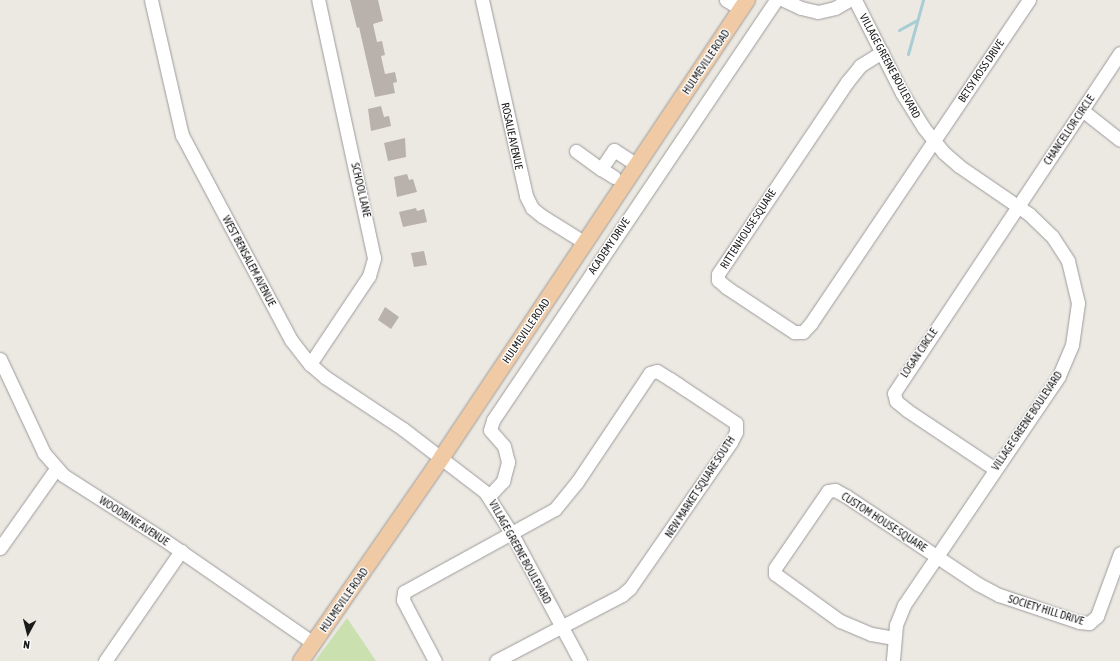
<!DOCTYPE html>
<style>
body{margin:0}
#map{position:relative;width:1120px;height:661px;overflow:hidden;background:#ece8e2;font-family:"Asap Condensed",sans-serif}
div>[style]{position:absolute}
.grass>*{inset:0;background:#cae0ae}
.stream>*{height:3px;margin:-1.5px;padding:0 1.5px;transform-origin:1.5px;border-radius:1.5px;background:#a8cdd4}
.building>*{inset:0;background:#b8b1ac}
.roads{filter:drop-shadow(0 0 1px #9c9c9c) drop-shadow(0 0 1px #9c9c9c)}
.minor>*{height:13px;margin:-6.5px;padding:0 6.5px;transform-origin:6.5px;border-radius:6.5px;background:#fff}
.major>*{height:16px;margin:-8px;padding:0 8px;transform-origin:8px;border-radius:8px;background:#efcaa4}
span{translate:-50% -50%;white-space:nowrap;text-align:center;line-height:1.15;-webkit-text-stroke:3px #fff;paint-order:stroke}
.street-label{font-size:11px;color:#1b1b1b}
.north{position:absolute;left:8px;top:613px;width:40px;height:40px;-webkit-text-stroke:3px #fff;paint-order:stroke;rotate:187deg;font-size:11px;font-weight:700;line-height:16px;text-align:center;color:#1b1b1b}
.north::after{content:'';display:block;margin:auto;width:14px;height:18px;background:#1b1b1b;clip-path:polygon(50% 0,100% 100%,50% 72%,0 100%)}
</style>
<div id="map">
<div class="grass">
<i style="clip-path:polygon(347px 618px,376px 661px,315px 661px)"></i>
</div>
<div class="stream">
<i style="left:899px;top:30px;width:21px;rotate:-29deg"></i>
<i style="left:908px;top:54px;width:56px;rotate:-74.5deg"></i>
</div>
<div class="building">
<i style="clip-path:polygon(350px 0,378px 0,383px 21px,373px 24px,377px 42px,382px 41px,385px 55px,381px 56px,385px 74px,395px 72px,397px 82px,393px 83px,395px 93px,375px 97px,359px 27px,357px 28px)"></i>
<i style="clip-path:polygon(381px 106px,384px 117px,389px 116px,391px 126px,371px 131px,368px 109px)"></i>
<i style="clip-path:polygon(405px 138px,406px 157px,388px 161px,384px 143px)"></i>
<i style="clip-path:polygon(407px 174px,409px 180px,413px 179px,417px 192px,397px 197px,394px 177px)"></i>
<i style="clip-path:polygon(416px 208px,417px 211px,424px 209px,427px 222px,403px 227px,399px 212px)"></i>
<i style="clip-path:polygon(424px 251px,427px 265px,414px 267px,411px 253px)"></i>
<i style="clip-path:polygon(385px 307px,399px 317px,391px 329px,378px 320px)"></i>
</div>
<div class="roads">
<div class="minor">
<i style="left:151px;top:0;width:139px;rotate:77.1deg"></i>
<i style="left:182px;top:135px;width:232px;rotate:62deg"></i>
<i style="left:291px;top:340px;width:31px;rotate:52deg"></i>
<i style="left:310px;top:364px;width:20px;rotate:41deg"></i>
<i style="left:325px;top:377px;width:94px;rotate:33.7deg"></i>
<i style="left:403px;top:429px;width:103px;rotate:37.5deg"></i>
<i style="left:485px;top:492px;width:50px;rotate:57.3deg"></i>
<i style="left:512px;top:534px;width:144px;rotate:61.8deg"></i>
<i style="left:482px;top:0;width:201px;rotate:77.3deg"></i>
<i style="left:526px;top:196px;width:13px;rotate:63deg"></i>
<i style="left:532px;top:208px;width:13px;rotate:39deg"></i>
<i style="left:542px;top:216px;width:51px;rotate:32.1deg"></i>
<i style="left:726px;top:0;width:17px;rotate:31deg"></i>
<i style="left:784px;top:0;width:19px;rotate:25deg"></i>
<i style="left:801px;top:8px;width:17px;rotate:13deg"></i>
<i style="left:818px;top:12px;width:17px;rotate:-13deg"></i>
<i style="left:835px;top:8px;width:16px;rotate:-30deg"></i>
<i style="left:855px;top:0;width:104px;rotate:63.2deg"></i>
<i style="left:902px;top:93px;width:40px;rotate:58deg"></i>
<i style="left:923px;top:127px;width:32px;rotate:51deg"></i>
<i style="left:943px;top:152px;width:21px;rotate:41deg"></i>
<i style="left:959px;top:166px;width:85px;rotate:34.4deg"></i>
<i style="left:1029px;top:214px;width:32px;rotate:44deg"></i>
<i style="left:1052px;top:236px;width:30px;rotate:57deg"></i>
<i style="left:1068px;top:261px;width:43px;rotate:76.6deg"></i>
<i style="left:1078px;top:303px;width:42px;rotate:98.1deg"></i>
<i style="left:1072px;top:345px;width:34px;rotate:113deg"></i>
<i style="left:1059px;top:376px;width:277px;rotate:124.1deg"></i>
<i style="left:904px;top:605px;width:22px;rotate:112deg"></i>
<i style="left:896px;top:625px;width:36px;rotate:95deg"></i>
<i style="left:882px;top:52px;width:26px;rotate:148deg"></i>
<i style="left:860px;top:66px;width:21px;rotate:129deg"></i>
<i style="left:847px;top:82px;width:231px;rotate:123.9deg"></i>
<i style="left:718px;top:274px;width:6px;rotate:90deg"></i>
<i style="left:718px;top:280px;width:11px;rotate:41deg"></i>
<i style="left:726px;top:287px;width:82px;rotate:33.5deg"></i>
<i style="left:794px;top:332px;width:9px"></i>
<i style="left:803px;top:332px;width:12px;rotate:-48deg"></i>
<i style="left:811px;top:323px;width:390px;rotate:-56deg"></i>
<i style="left:1082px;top:110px;width:48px;rotate:38.3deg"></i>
<i style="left:576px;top:151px;width:31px;rotate:36deg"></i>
<i style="left:614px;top:177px;width:15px;rotate:-148deg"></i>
<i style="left:601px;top:169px;width:23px;rotate:-56deg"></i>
<i style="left:614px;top:150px;width:27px;rotate:33deg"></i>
<i style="left:0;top:359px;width:104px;rotate:64.9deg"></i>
<i style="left:44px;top:453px;width:29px;rotate:49deg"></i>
<i style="left:63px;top:475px;width:119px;rotate:32.6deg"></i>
<i style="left:163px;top:539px;width:183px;rotate:34.7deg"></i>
<i style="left:310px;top:364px;width:106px;rotate:-56.2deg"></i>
<i style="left:369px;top:276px;width:19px;rotate:-74deg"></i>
<i style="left:374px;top:258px;width:264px;rotate:-102.2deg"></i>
<i style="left:995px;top:469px;width:106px;rotate:-146.2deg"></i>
<i style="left:907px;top:410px;width:14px;rotate:-141deg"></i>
<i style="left:896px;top:401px;width:8px;rotate:-104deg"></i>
<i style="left:894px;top:393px;width:408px;rotate:-56.4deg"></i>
<i style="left:489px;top:496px;width:21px;rotate:-47deg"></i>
<i style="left:503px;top:481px;width:20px;rotate:-75deg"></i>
<i style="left:508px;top:462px;width:16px;rotate:-104deg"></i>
<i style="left:504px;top:446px;width:21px;rotate:-131deg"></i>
<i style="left:490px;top:430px;width:10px;rotate:-73deg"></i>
<i style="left:493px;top:420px;width:506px;rotate:-56.03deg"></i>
<i style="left:0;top:548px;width:97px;rotate:-54.7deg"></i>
<i style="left:894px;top:638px;width:23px;rotate:-170deg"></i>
<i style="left:871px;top:634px;width:34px;rotate:-157deg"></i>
<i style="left:840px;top:621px;width:80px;rotate:-144.1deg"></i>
<i style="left:775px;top:574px;width:6px;rotate:-90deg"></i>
<i style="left:775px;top:568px;width:93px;rotate:-55.5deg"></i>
<i style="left:828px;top:491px;width:7px;rotate:-8deg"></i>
<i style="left:835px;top:490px;width:13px;rotate:29deg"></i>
<i style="left:846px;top:496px;width:159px;rotate:33.7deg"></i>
<i style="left:978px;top:584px;width:24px;rotate:28deg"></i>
<i style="left:999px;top:595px;width:84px;rotate:18.6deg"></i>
<i style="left:1079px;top:622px;width:10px;rotate:6deg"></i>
<i style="left:1089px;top:623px;width:11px;rotate:-41deg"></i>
<i style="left:1097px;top:616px;width:67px;rotate:-69.9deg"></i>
<i style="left:105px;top:661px;width:134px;rotate:-55.4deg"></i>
<i style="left:435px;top:661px;width:69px;rotate:-117.7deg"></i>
<i style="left:403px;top:600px;width:8px;rotate:-83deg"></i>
<i style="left:404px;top:592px;width:172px;rotate:-28.8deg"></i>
<i style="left:555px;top:509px;width:35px;rotate:-51deg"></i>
<i style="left:577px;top:482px;width:131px;rotate:-56.2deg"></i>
<i style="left:650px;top:373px;width:7px;rotate:-16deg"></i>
<i style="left:657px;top:371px;width:15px;rotate:32deg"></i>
<i style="left:670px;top:379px;width:79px;rotate:33.7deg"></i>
<i style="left:736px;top:423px;width:9px;rotate:90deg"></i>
<i style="left:736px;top:432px;width:11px;rotate:117deg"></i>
<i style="left:731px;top:442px;width:178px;rotate:124.7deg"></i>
<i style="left:630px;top:588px;width:11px;rotate:139deg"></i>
<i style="left:622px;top:595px;width:142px;rotate:152.4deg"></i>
</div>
<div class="major">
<i style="left:301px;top:661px;width:248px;rotate:-55.3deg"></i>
<i style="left:442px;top:457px;width:549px;rotate:-56.28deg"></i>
</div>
</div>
<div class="street-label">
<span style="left:706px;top:62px;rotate:-56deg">HULMEVILLE ROAD</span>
<span style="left:890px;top:66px;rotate:62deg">VILLAGE GREENE BOULEVARD</span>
<span style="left:981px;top:71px;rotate:-56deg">BETSY ROSS DRIVE</span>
<span style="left:1069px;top:130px;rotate:-56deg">CHANCELLOR CIRCLE</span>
<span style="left:512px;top:136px;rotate:78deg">ROSALIE AVENUE</span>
<span style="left:361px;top:190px;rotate:77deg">SCHOOL LANE</span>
<span style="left:748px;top:229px;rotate:-57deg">RITTENHOUSE SQUARE</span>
<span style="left:609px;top:246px;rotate:-56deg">ACADEMY DRIVE</span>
<span style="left:249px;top:261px;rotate:62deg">WEST BENSALEM AVENUE</span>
<span style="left:526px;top:331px;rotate:-56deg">HULMEVILLE ROAD</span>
<span style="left:919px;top:353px;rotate:-56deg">LOGAN CIRCLE</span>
<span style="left:1027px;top:421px;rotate:-56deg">VILLAGE GREENE BOULEVARD</span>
<span style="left:700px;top:487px;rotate:-57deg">NEW MARKET SQUARE SOUTH</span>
<span style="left:134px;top:521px;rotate:33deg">WOODBINE AVENUE</span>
<span style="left:884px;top:522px;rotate:33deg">CUSTOM HOUSE SQUARE</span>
<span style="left:520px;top:552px;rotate:61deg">VILLAGE GREENE BOULEVARD</span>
<span style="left:344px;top:600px;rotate:-55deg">HULMEVILLE ROAD</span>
<span style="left:1046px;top:610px;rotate:17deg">SOCIETY HILL DRIVE</span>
</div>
<div class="north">N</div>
</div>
